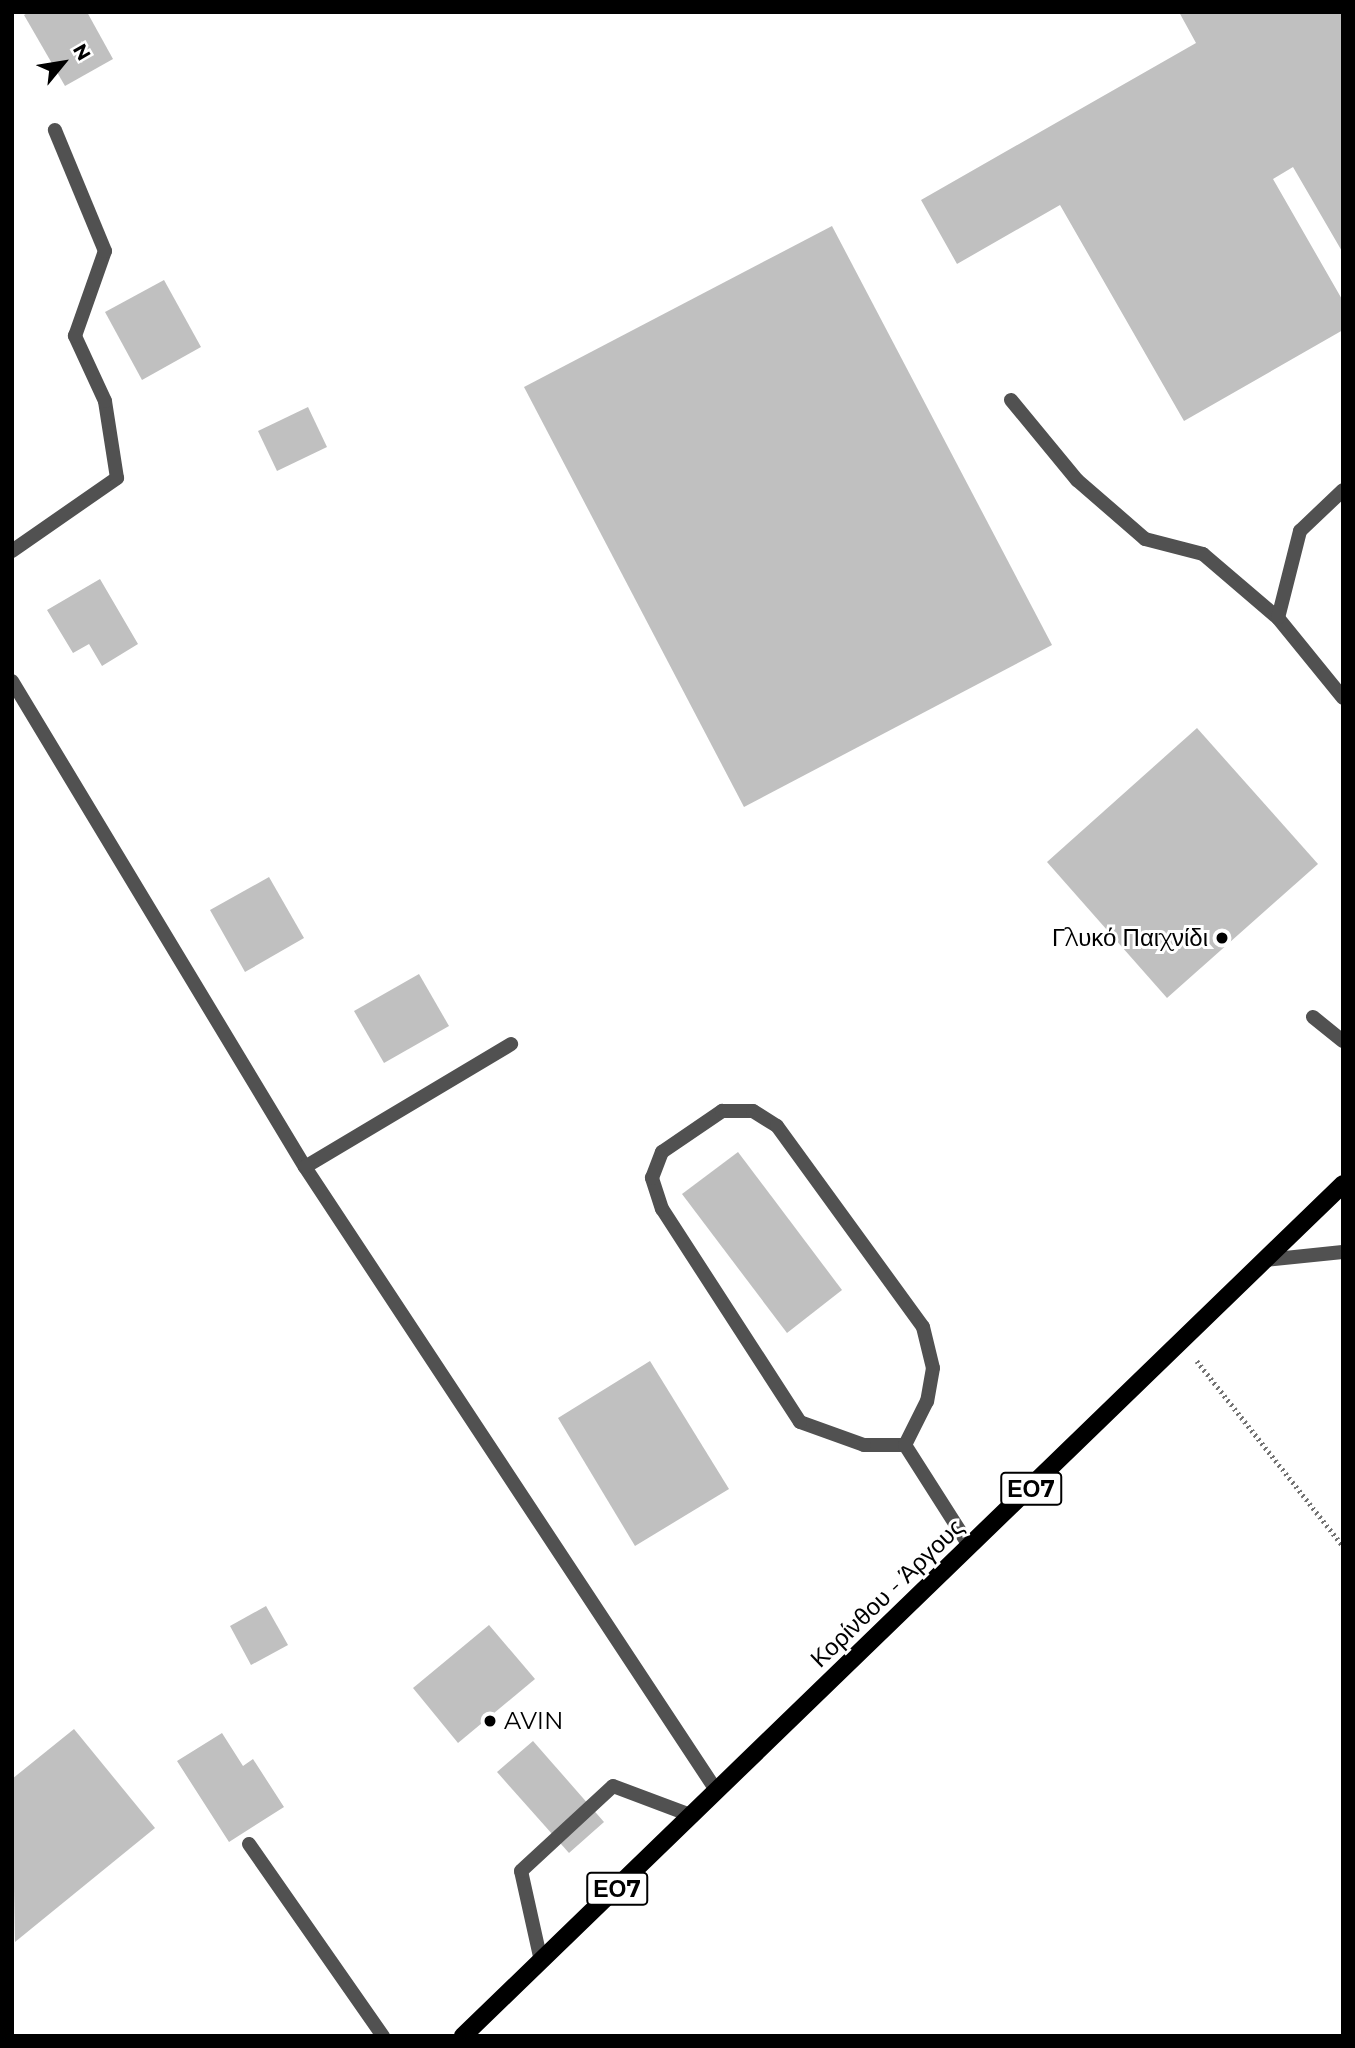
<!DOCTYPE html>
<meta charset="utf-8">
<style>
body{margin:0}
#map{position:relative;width:1355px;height:2048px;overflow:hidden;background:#fff;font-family:Montserrat,sans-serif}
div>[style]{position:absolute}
.building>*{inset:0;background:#c0c0c0}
.path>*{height:4.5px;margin-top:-2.25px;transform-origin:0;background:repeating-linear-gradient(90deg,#737373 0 2px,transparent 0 5.5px)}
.service>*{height:14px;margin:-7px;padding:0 7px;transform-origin:7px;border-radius:7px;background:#515151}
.minor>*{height:14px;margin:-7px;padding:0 7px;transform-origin:7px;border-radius:7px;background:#515151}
.primary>*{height:18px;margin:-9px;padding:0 9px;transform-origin:9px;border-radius:9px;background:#000}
.dots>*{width:19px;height:19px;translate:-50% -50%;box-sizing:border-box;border:4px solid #fff;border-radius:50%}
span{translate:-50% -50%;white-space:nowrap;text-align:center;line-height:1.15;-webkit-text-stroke:6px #fff;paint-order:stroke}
.shield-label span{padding:2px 5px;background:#fff;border:2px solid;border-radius:5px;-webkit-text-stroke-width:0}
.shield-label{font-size:23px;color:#000;font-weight:700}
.poi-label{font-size:24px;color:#000}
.right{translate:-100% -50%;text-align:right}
.left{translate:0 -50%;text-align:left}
.street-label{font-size:24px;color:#000}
.frame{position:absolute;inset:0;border:14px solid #000;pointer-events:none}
.north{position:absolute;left:28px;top:28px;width:70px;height:70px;-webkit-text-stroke:5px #fff;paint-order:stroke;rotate:60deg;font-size:19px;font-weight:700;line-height:28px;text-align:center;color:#000}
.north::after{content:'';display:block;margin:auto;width:24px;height:32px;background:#000;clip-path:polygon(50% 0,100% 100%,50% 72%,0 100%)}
</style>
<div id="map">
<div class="building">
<i style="clip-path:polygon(29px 12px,87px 12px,113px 59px,65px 86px,24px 15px)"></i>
<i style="clip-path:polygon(1179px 12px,1343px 12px,1343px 253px,1293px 167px,1273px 179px,1343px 301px,1343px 330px,1184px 421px,1060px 205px,957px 264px,921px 200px,1196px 43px)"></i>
<i style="clip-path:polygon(832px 226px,1052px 645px,744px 807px,524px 387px)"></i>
<i style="clip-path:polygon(164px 280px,201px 347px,142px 380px,105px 312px)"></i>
<i style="clip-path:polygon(308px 407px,327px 447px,277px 471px,258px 431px)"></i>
<i style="clip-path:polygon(100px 579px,138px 644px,102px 666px,89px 644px,73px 653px,47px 610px)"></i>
<i style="clip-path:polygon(1197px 728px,1318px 864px,1167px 998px,1047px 862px)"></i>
<i style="clip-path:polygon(269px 877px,304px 938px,245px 972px,210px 910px)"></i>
<i style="clip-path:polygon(419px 974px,449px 1026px,384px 1063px,354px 1011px)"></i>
<i style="clip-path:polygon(738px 1152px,842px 1290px,787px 1333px,682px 1194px)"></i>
<i style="clip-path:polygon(650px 1361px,729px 1489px,635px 1546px,558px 1418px)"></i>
<i style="clip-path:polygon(266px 1606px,288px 1645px,251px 1665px,230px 1626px)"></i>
<i style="clip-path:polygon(489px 1625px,535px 1679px,458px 1743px,413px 1688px)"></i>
<i style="clip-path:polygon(74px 1729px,155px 1828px,15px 1942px,12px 1779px)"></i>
<i style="clip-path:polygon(222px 1733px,243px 1766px,253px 1759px,284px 1807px,229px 1842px,177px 1761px)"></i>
<i style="clip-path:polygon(533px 1741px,604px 1822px,569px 1853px,497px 1772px)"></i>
</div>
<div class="path">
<i style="left:1197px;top:1361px;width:236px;rotate:51.7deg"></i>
</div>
<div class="service">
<i style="left:1011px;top:400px;width:104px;rotate:50.5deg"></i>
<i style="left:1077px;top:480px;width:90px;rotate:40.9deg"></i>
<i style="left:1145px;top:539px;width:60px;rotate:14.5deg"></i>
<i style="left:1203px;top:554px;width:99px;rotate:40.5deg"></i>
<i style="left:1278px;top:618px;width:103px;rotate:50.9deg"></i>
<i style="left:1278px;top:618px;width:90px;rotate:-75.8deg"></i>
<i style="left:1300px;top:531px;width:59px;rotate:-43.6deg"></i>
<i style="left:1313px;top:1017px;width:38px;rotate:39deg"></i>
<i style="left:1266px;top:1260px;width:77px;rotate:-5.9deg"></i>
<i style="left:905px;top:1445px;width:41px;rotate:180deg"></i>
<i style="left:864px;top:1445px;width:68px;rotate:-160.2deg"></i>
<i style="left:800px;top:1422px;width:254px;rotate:-122.9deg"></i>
<i style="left:662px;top:1209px;width:33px;rotate:-108deg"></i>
<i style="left:652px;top:1178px;width:28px;rotate:-69deg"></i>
<i style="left:662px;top:1152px;width:73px;rotate:-34.3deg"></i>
<i style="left:722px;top:1111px;width:31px"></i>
<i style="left:753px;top:1111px;width:28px;rotate:32deg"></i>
<i style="left:777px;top:1126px;width:248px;rotate:54deg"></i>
<i style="left:923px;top:1327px;width:42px;rotate:76.3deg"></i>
<i style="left:933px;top:1368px;width:34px;rotate:100deg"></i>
<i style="left:927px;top:1401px;width:49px;rotate:116.6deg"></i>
<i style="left:905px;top:1445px;width:121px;rotate:57.5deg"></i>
<i style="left:541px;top:1961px;width:92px;rotate:-102.5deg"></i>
<i style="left:521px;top:1871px;width:125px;rotate:-42.7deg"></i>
<i style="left:613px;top:1786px;width:85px;rotate:20.6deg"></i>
</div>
<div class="minor">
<i style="left:12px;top:551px;width:128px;rotate:-34.8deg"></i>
<i style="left:117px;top:478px;width:78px;rotate:-98.9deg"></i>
<i style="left:105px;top:401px;width:72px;rotate:-114.8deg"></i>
<i style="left:75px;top:336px;width:90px;rotate:-70.6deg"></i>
<i style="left:105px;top:251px;width:131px;rotate:-112.5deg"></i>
<i style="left:12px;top:681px;width:567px;rotate:58.92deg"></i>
<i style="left:305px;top:1167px;width:746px;rotate:56.59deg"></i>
<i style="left:305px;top:1167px;width:240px;rotate:-30.8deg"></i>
<i style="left:249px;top:1844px;width:234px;rotate:55.1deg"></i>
</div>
<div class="primary">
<i style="left:463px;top:2036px;width:1225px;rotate:-44.07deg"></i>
</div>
<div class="dots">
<i style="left:1222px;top:938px;background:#000"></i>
<i style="left:490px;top:1721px;background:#000"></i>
</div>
<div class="shield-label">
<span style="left:1031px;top:1489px">ΕΟ7</span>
<span style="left:617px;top:1889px">ΕΟ7</span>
</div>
<div class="poi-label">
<span class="right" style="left:1208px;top:938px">Γλυκό Παιχνίδι</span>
<span class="left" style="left:504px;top:1721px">AVIN</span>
</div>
<div class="street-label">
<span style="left:887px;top:1593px;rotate:-44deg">Κορίνθου - Άργους</span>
</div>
<div class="frame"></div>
<div class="north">N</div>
</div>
